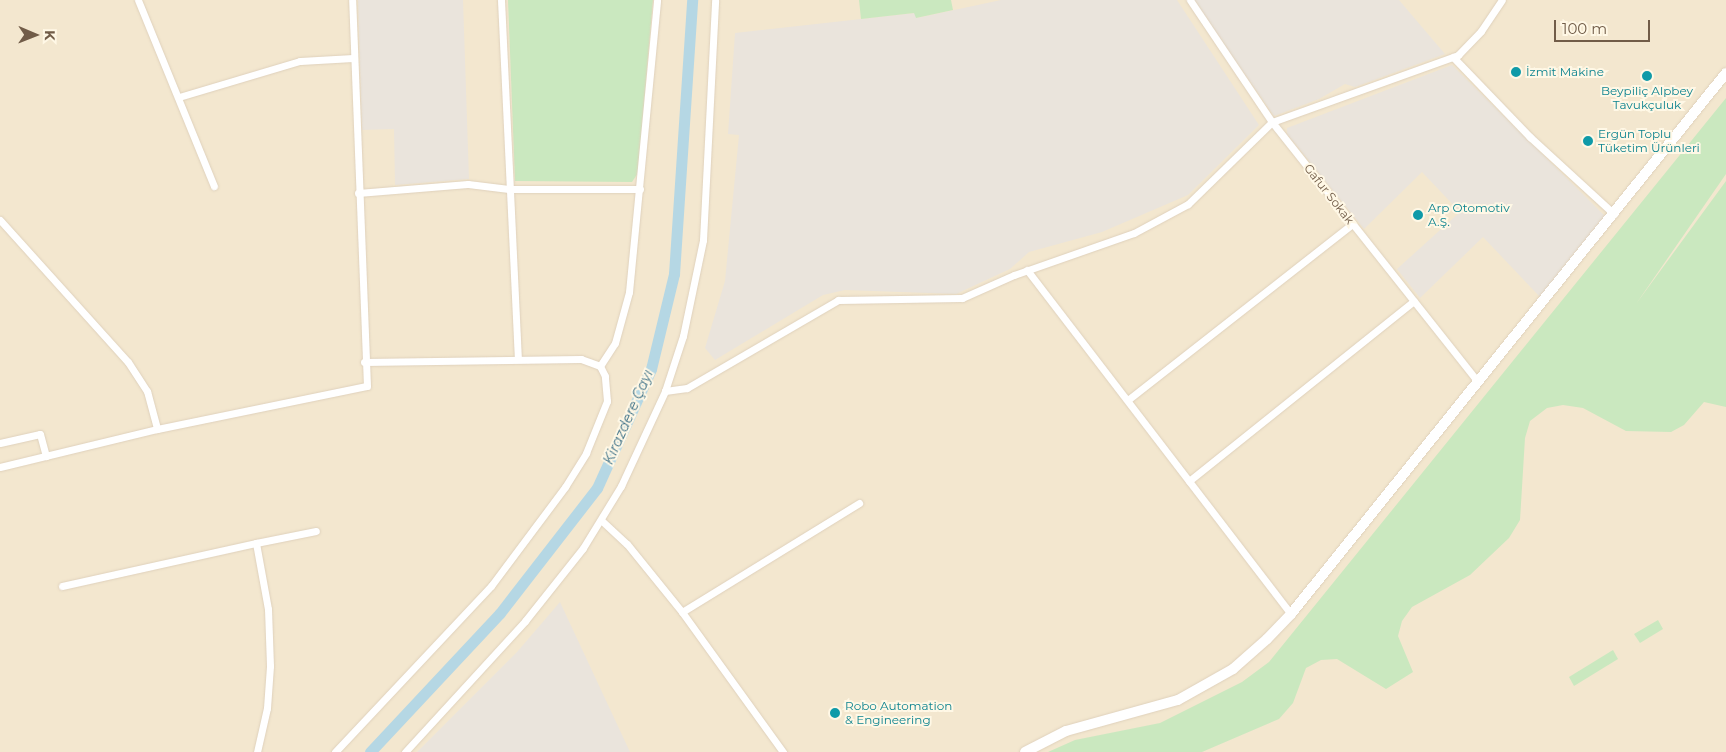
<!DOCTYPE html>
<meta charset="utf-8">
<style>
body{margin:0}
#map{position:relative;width:1726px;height:752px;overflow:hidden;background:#fbf5e0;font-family:Montserrat,sans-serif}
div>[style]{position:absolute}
.residential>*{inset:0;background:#f3e7cf}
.industrial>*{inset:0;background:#eae4dc}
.green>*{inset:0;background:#cae8bf}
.river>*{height:11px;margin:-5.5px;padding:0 5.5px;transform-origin:5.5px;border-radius:5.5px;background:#b5d7e4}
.roads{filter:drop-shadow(0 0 1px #dfd1bc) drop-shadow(0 0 1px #dfd1bc)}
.minor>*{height:7px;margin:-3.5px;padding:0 3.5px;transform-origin:3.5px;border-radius:3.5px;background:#fff}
.secondary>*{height:10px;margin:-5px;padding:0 5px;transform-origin:5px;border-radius:5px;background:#fff}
.dots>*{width:14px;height:14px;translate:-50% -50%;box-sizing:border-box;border:2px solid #fff8e6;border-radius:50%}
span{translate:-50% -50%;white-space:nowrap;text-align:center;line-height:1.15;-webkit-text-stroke:4px #fff8e6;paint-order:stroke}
.culture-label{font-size:12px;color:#0d838f}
.left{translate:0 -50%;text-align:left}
.street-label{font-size:12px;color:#715c48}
.water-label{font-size:14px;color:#45768b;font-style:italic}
.north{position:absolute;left:10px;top:10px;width:50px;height:50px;-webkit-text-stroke:4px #fff8e6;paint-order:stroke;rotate:91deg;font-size:14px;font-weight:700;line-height:20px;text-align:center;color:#715c48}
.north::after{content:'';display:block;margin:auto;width:18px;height:22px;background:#715c48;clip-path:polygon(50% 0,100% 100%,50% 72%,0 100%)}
.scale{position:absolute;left:1554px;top:20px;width:96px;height:22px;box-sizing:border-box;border:2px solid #715c48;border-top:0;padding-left:6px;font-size:15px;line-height:18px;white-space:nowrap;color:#715c48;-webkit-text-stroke:4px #fff8e6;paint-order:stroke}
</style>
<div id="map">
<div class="residential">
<i style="clip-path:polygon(0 0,1726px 0,1726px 752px,0 752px)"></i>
</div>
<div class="industrial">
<i style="clip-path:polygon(358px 0,463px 0,469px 179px,395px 185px,394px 129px,362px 130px)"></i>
<i style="clip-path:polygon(1001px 0,1177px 0,1259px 125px,1188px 195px,1102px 232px,1029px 252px,1010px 269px,956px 294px,845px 290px,823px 295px,715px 360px,705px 348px,725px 281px,739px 135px,728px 134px,735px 33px,915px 13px,917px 18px)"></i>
<i style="clip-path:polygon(1193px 0,1399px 0,1445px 54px,1355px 87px,1345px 84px,1319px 99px,1274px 116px)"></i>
<i style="clip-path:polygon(1452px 65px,1606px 217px,1540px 297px,1483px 237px,1420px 298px,1397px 269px,1460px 212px,1422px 172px,1364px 229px,1287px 134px,1287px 128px)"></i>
<i style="clip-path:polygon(560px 602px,630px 752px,417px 752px,517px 652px)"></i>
</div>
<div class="green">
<i style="clip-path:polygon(508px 0,653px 0,638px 173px,632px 182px,515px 181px)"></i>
<i style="clip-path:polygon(859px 0,951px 0,953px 10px,916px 18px,914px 13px,861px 19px)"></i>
<i style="clip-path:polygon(1726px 98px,1726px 174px,1636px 304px,1726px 181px,1726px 407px,1704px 402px,1684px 425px,1671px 432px,1626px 431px,1583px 408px,1563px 405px,1547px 408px,1530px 421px,1525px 438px,1520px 520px,1509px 538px,1470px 575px,1412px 607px,1402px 621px,1398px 636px,1413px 672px,1386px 689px,1337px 659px,1321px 660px,1306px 668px,1293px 703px,1279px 719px,1202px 752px,1048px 752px,1075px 740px,1160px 723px,1242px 682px,1269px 662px)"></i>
<i style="clip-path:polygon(1658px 620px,1663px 629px,1640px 643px,1634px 634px)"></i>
<i style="clip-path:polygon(1613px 650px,1618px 659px,1574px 686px,1569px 677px)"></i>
</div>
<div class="river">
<i style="left:370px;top:752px;width:190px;rotate:-46.9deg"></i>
<i style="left:500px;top:613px;width:158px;rotate:-52.2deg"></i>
<i style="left:597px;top:488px;width:131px;rotate:-65.6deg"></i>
<i style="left:651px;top:369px;width:98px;rotate:-76.4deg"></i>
<i style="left:674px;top:274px;width:275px;rotate:-86.2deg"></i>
</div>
<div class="roads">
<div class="minor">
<i style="left:138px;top:0;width:201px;rotate:67.8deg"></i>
<i style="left:501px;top:0;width:358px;rotate:87.3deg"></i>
<i style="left:1190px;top:0;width:147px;rotate:56.1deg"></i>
<i style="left:1272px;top:122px;width:330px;rotate:51.6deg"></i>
<i style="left:1453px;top:57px;width:111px;rotate:46.1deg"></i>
<i style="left:1530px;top:137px;width:114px;rotate:42.5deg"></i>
<i style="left:179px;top:97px;width:126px;rotate:-16.6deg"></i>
<i style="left:300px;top:61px;width:53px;rotate:-3.2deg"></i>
<i style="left:358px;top:193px;width:110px;rotate:-4.7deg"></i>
<i style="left:468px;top:184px;width:41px;rotate:7deg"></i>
<i style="left:509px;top:189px;width:131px"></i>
<i style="left:0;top:220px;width:191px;rotate:48deg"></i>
<i style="left:128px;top:362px;width:35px;rotate:57deg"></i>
<i style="left:147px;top:391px;width:39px;rotate:75deg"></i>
<i style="left:1027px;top:270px;width:434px;rotate:52.5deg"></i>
<i style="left:364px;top:362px;width:217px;rotate:-0.8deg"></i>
<i style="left:581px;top:359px;width:20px;rotate:20deg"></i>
<i style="left:600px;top:366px;width:27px;rotate:-57deg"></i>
<i style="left:615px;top:343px;width:53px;rotate:-74.6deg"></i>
<i style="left:629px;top:292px;width:293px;rotate:-84.5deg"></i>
<i style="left:665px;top:391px;width:22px;rotate:-8deg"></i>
<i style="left:687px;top:388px;width:175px;rotate:-30.2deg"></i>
<i style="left:838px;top:300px;width:124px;rotate:-0.9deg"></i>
<i style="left:962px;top:298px;width:57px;rotate:-23.9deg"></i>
<i style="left:1014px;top:275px;width:127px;rotate:-19.3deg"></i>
<i style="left:1134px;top:233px;width:61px;rotate:-28.2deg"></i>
<i style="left:1188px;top:204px;width:117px;rotate:-44.3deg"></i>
<i style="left:1272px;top:122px;width:198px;rotate:-19.8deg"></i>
<i style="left:1458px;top:55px;width:33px;rotate:-46deg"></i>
<i style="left:1481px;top:31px;width:37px;rotate:-56deg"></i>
<i style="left:1129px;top:399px;width:283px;rotate:-38.1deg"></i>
<i style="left:0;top:443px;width:41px;rotate:-12.7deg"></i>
<i style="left:40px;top:434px;width:23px;rotate:75deg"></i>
<i style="left:0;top:467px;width:162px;rotate:-13.6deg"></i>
<i style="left:157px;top:429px;width:214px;rotate:-11.6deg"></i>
<i style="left:367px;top:386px;width:386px;rotate:-92.2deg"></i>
<i style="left:1189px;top:481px;width:288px;rotate:-38.7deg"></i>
<i style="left:601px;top:520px;width:35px;rotate:43deg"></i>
<i style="left:627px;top:544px;width:87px;rotate:51deg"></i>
<i style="left:682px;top:612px;width:173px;rotate:54.2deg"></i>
<i style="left:62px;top:586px;width:199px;rotate:-12.5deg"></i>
<i style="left:682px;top:612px;width:208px;rotate:-31.6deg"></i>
<i style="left:257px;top:752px;width:45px;rotate:-77.2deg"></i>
<i style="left:267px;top:708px;width:42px;rotate:-85.9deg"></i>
<i style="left:270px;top:666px;width:57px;rotate:-92deg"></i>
<i style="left:268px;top:609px;width:67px;rotate:-100.3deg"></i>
<i style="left:256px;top:543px;width:61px;rotate:-11.3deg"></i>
<i style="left:335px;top:752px;width:228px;rotate:-46.8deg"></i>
<i style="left:491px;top:586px;width:124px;rotate:-53.2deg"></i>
<i style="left:565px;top:487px;width:40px;rotate:-58deg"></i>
<i style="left:586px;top:453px;width:56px;rotate:-68deg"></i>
<i style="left:607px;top:401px;width:25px;rotate:-95deg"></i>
<i style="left:605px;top:376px;width:11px;rotate:-117deg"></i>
<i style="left:405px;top:752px;width:178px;rotate:-47.5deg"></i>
<i style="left:525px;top:621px;width:93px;rotate:-51.5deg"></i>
<i style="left:583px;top:548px;width:73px;rotate:-58.5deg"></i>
<i style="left:621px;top:486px;width:105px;rotate:-65.1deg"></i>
<i style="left:665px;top:391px;width:58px;rotate:-71.9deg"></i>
<i style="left:683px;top:336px;width:98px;rotate:-78.2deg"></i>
<i style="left:703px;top:240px;width:240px;rotate:-87.1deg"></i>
</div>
<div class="secondary">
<i style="left:1025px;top:752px;width:46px;rotate:-27.1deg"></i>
<i style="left:1066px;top:731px;width:116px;rotate:-15.5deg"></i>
<i style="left:1178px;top:700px;width:63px;rotate:-29.4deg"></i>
<i style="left:1233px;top:669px;width:45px;rotate:-41.4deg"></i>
<i style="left:1267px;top:639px;width:35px;rotate:-46deg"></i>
<i style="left:1291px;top:614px;width:694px;rotate:-51.2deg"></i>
</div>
</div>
<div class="dots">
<i style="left:1516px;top:72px;background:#0f9aa8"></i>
<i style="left:1647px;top:76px;background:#0f9aa8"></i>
<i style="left:1588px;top:141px;background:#0f9aa8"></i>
<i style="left:1418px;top:215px;background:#0f9aa8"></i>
<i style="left:835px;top:713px;background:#0f9aa8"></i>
</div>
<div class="culture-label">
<span class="left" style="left:1526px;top:72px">İzmit Makine</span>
<span style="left:1647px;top:98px">Beypiliç Alpbey<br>Tavukçuluk</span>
<span class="left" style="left:1598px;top:141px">Ergün Toplu<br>Tüketim Ürünleri</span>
<span class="left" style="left:1428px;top:215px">Arp Otomotiv<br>A.Ş.</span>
<span class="left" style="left:845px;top:713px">Robo Automation<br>&amp; Engineering</span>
</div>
<div class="street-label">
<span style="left:1329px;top:194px;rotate:52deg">Gafur Sokak</span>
</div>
<div class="water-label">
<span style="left:628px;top:417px;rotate:-66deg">Kirazdere Çayı</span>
</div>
<div class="north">K</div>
<div class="scale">100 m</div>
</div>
